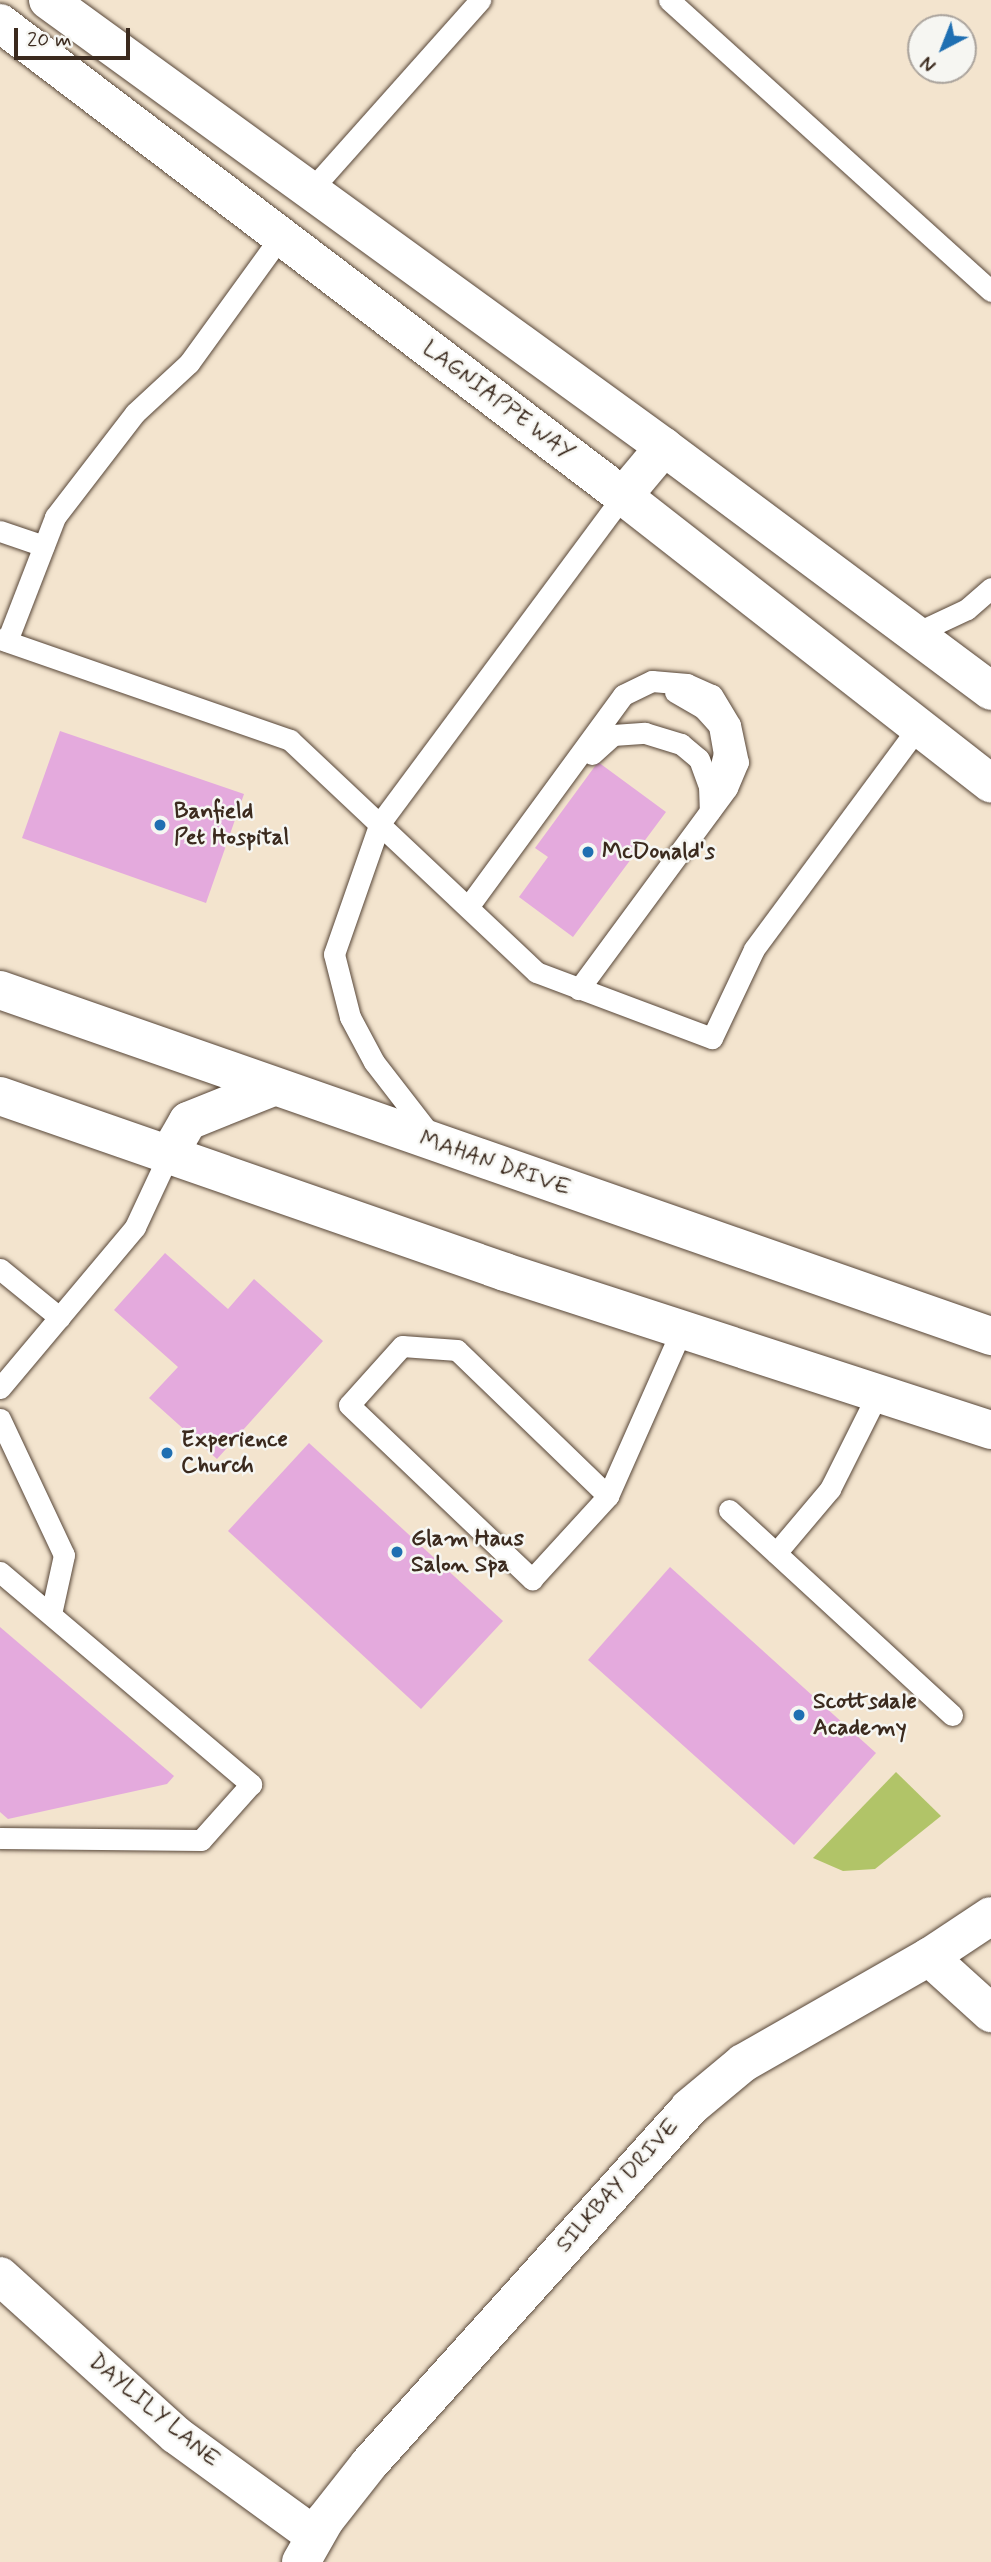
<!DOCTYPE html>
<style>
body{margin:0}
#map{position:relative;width:991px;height:2562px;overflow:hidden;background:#f3e4ce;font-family:Mynerve,sans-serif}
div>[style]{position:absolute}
.green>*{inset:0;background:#b1c468}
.building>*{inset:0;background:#e4aadd}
.roads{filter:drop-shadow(0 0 2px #574638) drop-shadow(0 0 2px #574638)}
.lane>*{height:21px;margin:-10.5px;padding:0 10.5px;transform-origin:10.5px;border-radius:10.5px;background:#fff}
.street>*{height:38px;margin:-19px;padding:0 19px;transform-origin:19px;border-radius:19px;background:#fff}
.primary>*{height:38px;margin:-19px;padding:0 19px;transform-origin:19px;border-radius:19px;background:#fff}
.dots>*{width:19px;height:19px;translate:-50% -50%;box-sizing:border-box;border:4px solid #f6f6f2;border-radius:50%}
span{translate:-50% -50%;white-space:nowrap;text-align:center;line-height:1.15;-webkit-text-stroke:5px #f6f6f2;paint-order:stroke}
.street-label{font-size:23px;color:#3b2a1e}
.poi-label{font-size:23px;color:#3b2a1e;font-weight:700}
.left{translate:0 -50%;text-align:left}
.north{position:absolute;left:907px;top:14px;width:70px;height:70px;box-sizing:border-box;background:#f6f6f2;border:2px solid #aba49d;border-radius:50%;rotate:222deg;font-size:19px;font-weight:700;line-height:28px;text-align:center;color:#3b2a1e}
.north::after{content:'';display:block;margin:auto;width:24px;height:32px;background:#1f6fb2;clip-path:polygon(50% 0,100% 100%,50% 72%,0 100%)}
.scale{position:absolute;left:14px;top:28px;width:116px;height:32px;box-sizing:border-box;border:4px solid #3b2a1e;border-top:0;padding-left:9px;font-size:21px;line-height:24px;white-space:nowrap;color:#3b2a1e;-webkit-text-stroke:5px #f6f6f2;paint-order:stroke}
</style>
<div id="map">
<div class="green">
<i style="clip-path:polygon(896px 1772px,941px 1816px,875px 1869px,843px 1871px,813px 1858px)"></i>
</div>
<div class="building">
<i style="clip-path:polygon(60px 731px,244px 794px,206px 903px,22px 838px)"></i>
<i style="clip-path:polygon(598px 762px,666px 812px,573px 937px,519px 897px,548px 857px,535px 848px)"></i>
<i style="clip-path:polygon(165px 1253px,228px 1309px,254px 1279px,323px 1341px,217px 1459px,149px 1398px,178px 1367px,114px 1310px)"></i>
<i style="clip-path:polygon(309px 1443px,503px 1621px,421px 1709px,228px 1531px)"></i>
<i style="clip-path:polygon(670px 1567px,876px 1753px,794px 1845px,588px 1660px)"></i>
<i style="clip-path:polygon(0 1627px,174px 1776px,167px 1784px,8px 1819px,0 1812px)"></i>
</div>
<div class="roads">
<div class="lane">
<i style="left:669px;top:0;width:434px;rotate:42.1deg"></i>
<i style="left:310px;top:191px;width:256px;rotate:-48.3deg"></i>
<i style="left:0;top:531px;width:46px;rotate:18.8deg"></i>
<i style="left:916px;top:633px;width:56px;rotate:-25.2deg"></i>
<i style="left:967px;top:609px;width:32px;rotate:-41deg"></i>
<i style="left:0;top:639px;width:307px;rotate:19.2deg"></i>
<i style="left:290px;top:740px;width:338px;rotate:43.3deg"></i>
<i style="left:536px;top:972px;width:188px;rotate:20.6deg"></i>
<i style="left:712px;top:1038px;width:98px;rotate:-64.7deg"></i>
<i style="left:754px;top:949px;width:276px;rotate:-53.5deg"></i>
<i style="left:7px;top:641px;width:133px;rotate:-68.8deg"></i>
<i style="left:55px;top:517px;width:131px;rotate:-52.4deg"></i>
<i style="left:135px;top:413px;width:74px;rotate:-42.8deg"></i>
<i style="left:189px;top:363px;width:157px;rotate:-54.1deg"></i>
<i style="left:675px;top:692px;width:32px;rotate:30deg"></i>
<i style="left:703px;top:708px;width:24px;rotate:48deg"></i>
<i style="left:719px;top:726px;width:27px;rotate:80deg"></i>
<i style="left:724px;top:753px;width:40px;rotate:104.4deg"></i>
<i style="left:592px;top:754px;width:28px;rotate:-42deg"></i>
<i style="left:613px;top:735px;width:32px;rotate:-4deg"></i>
<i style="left:645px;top:733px;width:38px;rotate:17deg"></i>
<i style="left:681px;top:744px;width:23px;rotate:40deg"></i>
<i style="left:699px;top:759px;width:29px;rotate:70deg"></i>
<i style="left:709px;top:786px;width:25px;rotate:88deg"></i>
<i style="left:468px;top:907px;width:263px;rotate:-53.8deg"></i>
<i style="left:623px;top:695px;width:32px;rotate:-26deg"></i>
<i style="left:652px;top:681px;width:35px;rotate:5deg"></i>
<i style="left:687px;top:684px;width:27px;rotate:24deg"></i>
<i style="left:712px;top:695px;width:35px;rotate:59deg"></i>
<i style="left:730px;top:725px;width:38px;rotate:78deg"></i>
<i style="left:738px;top:762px;width:28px;rotate:113deg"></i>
<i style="left:727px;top:788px;width:250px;rotate:126.4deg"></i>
<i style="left:432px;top:1137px;width:95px;rotate:-127.7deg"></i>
<i style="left:374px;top:1062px;width:51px;rotate:-118.1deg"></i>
<i style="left:350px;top:1017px;width:65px;rotate:-104.3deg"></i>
<i style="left:334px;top:954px;width:139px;rotate:-70.7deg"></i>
<i style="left:380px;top:823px;width:407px;rotate:-53.4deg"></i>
<i style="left:0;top:1269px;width:77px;rotate:39.2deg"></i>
<i style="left:0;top:1388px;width:210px;rotate:-50deg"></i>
<i style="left:135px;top:1227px;width:81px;rotate:-65deg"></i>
<i style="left:0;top:1419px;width:150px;rotate:64.8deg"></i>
<i style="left:64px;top:1555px;width:60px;rotate:102.4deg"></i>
<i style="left:608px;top:1496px;width:210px;rotate:-136deg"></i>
<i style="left:457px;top:1350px;width:55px;rotate:-175.8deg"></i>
<i style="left:402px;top:1346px;width:79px;rotate:131.9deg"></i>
<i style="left:349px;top:1405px;width:253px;rotate:43.6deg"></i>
<i style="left:532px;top:1579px;width:113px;rotate:-47.5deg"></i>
<i style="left:608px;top:1496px;width:183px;rotate:-66.1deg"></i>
<i style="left:729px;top:1510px;width:303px;rotate:42.6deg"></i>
<i style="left:776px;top:1553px;width:84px;rotate:-49.8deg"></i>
<i style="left:830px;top:1489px;width:107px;rotate:-63.4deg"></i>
<i style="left:0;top:1572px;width:329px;rotate:40.2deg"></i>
<i style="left:251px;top:1784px;width:75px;rotate:131.8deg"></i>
<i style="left:201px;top:1840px;width:201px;rotate:-179.4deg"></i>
</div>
<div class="street">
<i style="left:48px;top:0;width:761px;rotate:35.97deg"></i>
<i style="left:664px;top:447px;width:408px;rotate:36.7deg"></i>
<i style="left:0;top:23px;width:782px;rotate:37.21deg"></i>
<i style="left:623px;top:496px;width:467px;rotate:38deg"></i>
<i style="left:623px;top:496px;width:64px;rotate:-50.1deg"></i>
<i style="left:929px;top:1957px;width:84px;rotate:42.1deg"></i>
<i style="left:0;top:2276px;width:237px;rotate:42.1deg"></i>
<i style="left:176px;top:2435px;width:172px;rotate:36deg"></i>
<i style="left:301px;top:2562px;width:48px;rotate:-60.3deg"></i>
<i style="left:325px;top:2520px;width:71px;rotate:-51.8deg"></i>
<i style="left:369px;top:2464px;width:479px;rotate:-48deg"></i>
<i style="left:689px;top:2108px;width:70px;rotate:-39.8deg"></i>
<i style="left:743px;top:2063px;width:214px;rotate:-29.7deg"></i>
<i style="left:929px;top:1957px;width:74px;rotate:-33.5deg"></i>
</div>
<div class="primary">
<i style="left:0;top:990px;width:1050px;rotate:19.25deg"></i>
<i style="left:0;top:1096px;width:535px;rotate:19.21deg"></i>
<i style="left:505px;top:1272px;width:511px;rotate:18.01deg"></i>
<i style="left:169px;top:1154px;width:38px;rotate:-60deg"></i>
<i style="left:188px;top:1121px;width:92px;rotate:-21.8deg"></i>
</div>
</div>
<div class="dots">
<i style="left:160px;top:825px;background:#1f6fb2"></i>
<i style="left:588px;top:852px;background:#1f6fb2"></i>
<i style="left:167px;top:1453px;background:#1f6fb2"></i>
<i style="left:397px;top:1552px;background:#1f6fb2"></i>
<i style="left:799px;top:1715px;background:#1f6fb2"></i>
</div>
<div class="street-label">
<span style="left:498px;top:401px;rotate:37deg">LAGNIAPPE WAY</span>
<span style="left:495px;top:1164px;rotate:19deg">MAHAN DRIVE</span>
<span style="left:618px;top:2186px;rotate:-48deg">SILKBAY DRIVE</span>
<span style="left:154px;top:2411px;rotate:40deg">DAYLILY LANE</span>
</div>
<div class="poi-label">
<span class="left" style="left:174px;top:825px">Banfield<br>Pet Hospital</span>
<span class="left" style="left:602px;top:852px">McDonald's</span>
<span class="left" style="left:181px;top:1453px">Experience<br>Church</span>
<span class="left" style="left:411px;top:1552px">Glam Haus<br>Salon Spa</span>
<span class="left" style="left:813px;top:1715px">Scottsdale<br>Academy</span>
</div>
<div class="north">N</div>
<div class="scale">20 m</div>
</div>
